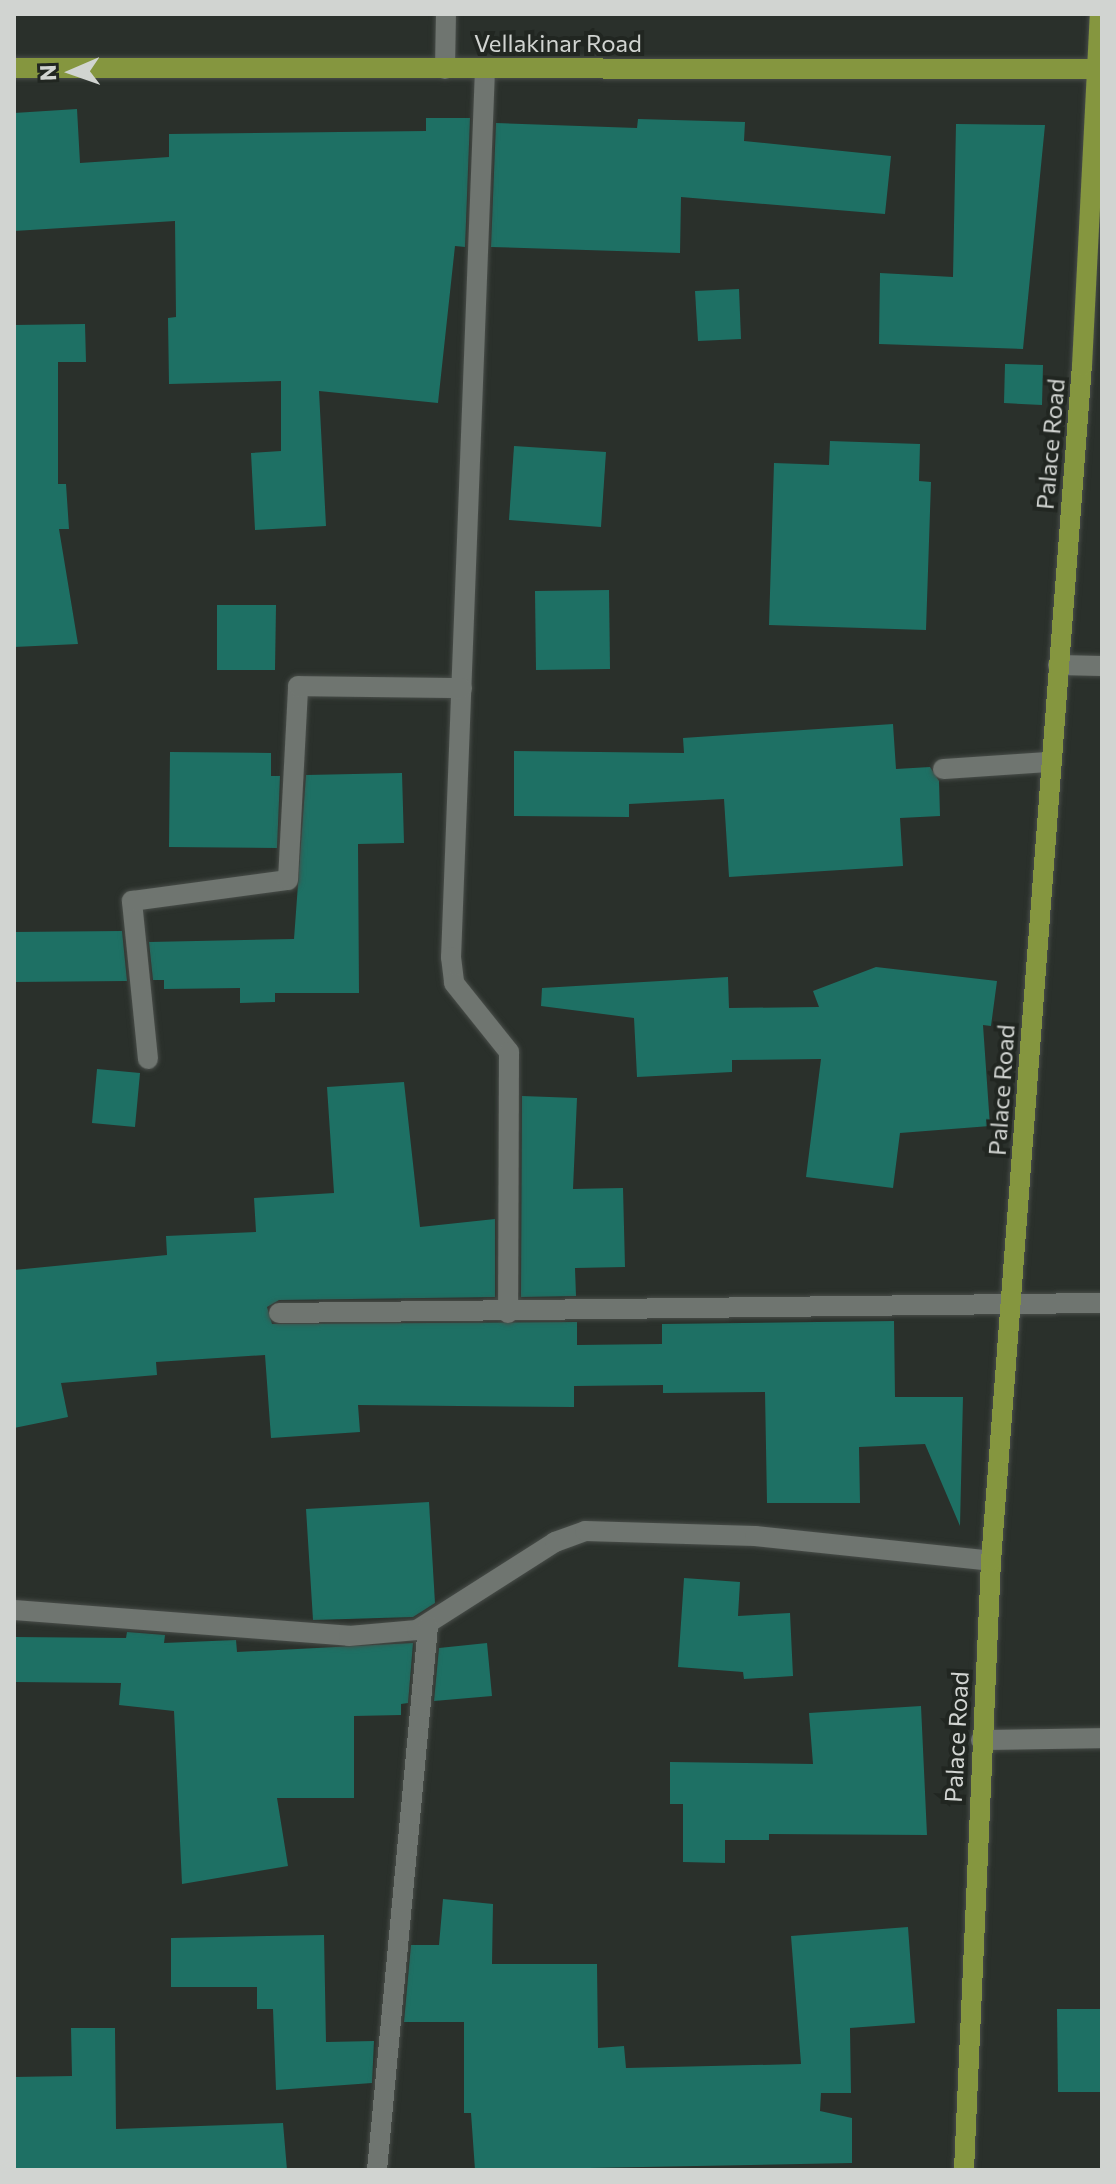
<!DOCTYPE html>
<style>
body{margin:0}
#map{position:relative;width:1116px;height:2184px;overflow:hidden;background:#2a302b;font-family:Commissioner,sans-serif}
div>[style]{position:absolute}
.building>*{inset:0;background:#1e7064}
.roads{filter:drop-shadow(0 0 2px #484d49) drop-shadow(0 0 2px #484d49)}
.minor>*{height:20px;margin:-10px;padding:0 10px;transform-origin:10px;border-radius:10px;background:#6f7570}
.major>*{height:20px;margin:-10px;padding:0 10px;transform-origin:10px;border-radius:10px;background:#85963f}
span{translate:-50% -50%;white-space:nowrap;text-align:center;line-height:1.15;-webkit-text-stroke:8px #212621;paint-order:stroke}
.street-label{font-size:24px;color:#d1d4d1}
.frame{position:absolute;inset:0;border:16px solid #d1d4d1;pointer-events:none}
.north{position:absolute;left:32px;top:32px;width:80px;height:80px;-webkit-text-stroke:6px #212621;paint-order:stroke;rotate:268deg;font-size:22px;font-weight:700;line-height:32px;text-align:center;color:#d1d4d1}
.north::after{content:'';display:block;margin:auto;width:28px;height:36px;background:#d1d4d1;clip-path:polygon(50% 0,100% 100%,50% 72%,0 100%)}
</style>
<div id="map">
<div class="building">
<i style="clip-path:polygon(77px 109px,80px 163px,169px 157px,169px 134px,426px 131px,426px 118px,470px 118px,465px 247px,455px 246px,438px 403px,319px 391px,326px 526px,255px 530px,251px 453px,281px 451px,281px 381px,169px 384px,168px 318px,176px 317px,175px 221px,14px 231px,14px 113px)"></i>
<i style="clip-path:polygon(638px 119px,745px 122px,744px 141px,891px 156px,885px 214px,681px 197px,680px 253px,491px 247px,496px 123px,637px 128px)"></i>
<i style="clip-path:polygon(956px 124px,1045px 125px,1023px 349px,879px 344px,880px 273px,953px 277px)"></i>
<i style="clip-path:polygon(739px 289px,741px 339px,698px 341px,695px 291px)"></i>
<i style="clip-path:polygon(85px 324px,86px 362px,58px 362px,58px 484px,66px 484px,69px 529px,59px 529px,78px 644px,14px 647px,14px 325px)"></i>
<i style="clip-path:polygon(1005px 364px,1043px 365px,1042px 405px,1004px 403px)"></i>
<i style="clip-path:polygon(830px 441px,920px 444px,919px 481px,931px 482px,926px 630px,769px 625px,774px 463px,829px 465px)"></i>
<i style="clip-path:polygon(514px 446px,606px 452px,601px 527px,509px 520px)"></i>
<i style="clip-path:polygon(609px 590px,610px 669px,536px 670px,535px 591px)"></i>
<i style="clip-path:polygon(217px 605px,276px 605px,275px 670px,217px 670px)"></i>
<i style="clip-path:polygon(893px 724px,896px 769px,930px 767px,939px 781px,940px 816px,900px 818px,903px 866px,729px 877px,724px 799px,629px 804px,629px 817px,514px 816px,514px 751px,684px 753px,683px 738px)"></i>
<i style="clip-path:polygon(170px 752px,271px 753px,271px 776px,280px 776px,277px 848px,169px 847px)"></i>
<i style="clip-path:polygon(402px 773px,404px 843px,358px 844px,359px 993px,275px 993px,275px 1002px,240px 1003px,240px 988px,164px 989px,164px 980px,153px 980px,149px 942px,294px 939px,306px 775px)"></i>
<i style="clip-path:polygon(122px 931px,127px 981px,14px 982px,14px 932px)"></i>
<i style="clip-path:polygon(876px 967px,997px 981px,991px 1026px,983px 1025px,990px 1126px,900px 1133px,893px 1188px,806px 1177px,821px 1059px,732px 1060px,732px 1072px,637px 1077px,634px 1018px,541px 1006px,542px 988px,728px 977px,729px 1008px,819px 1007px,813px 991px)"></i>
<i style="clip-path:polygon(97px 1069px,140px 1073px,135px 1127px,92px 1123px)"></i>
<i style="clip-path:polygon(404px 1082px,420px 1227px,495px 1219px,495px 1297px,279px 1300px,267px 1307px,272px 1324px,577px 1322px,577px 1345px,662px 1344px,662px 1324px,894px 1321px,895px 1397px,963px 1397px,960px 1526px,925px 1444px,859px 1447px,860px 1503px,767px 1503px,765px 1392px,663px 1393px,663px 1385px,574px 1386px,574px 1407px,358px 1405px,360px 1432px,271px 1438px,265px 1355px,156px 1362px,157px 1375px,61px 1383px,68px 1417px,14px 1428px,14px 1270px,167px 1255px,166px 1236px,256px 1232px,254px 1198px,334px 1193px,327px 1087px)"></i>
<i style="clip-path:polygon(522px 1096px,577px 1098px,573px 1189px,623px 1188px,625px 1267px,575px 1268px,576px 1296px,521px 1297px)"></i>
<i style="clip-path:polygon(429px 1502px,435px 1603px,413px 1617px,313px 1620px,306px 1509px)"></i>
<i style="clip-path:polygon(684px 1578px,740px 1582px,738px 1616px,790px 1613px,793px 1676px,744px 1679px,743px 1672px,678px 1667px)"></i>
<i style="clip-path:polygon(127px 1632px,165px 1635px,164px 1643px,236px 1640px,237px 1652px,413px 1643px,408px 1703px,401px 1704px,401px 1715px,354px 1716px,354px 1798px,277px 1798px,288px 1866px,182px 1884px,174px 1711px,119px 1705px,121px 1683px,14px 1682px,14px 1637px,126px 1638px)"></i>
<i style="clip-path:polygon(487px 1643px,492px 1696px,434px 1701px,439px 1648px)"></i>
<i style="clip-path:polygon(921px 1706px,927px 1835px,769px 1834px,769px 1840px,725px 1840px,725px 1863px,683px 1862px,683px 1804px,670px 1804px,670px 1762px,813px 1764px,809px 1713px)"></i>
<i style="clip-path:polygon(443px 1899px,493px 1904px,492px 1964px,597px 1964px,598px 2048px,624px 2046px,626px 2068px,801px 2064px,791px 1936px,908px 1927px,915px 2023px,850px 2028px,851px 2093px,821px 2093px,820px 2111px,852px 2118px,852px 2163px,475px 2170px,471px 2113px,464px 2113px,464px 2022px,404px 2022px,411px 1945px,439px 1945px)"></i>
<i style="clip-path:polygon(324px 1935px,326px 2042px,374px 2041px,372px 2083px,276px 2090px,273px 2009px,257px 2009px,257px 1987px,171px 1987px,171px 1938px)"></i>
<i style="clip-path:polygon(1057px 2009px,1102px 2009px,1102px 2092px,1058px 2092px)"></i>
<i style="clip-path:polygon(71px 2028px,115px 2028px,116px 2129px,283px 2123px,287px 2170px,14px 2170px,14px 2077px,72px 2076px)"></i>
</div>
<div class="roads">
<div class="minor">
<i style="left:445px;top:69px;width:55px;rotate:-89deg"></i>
<i style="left:485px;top:69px;width:889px;rotate:92.19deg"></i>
<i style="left:451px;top:957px;width:26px;rotate:83deg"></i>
<i style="left:454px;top:983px;width:88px;rotate:51.4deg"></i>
<i style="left:509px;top:1052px;width:261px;rotate:90.2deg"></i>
<i style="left:1058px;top:665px;width:44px;rotate:1.3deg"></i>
<i style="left:943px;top:769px;width:106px;rotate:-3.8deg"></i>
<i style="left:148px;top:1059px;width:159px;rotate:-95.8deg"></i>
<i style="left:132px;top:901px;width:157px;rotate:-7.7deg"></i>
<i style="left:288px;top:880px;width:194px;rotate:-87deg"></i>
<i style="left:298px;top:686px;width:164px;rotate:0.7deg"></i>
<i style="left:279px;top:1313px;width:823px;rotate:-0.7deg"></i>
<i style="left:14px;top:1610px;width:336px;rotate:4.4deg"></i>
<i style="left:349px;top:1636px;width:68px;rotate:-5deg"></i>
<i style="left:417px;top:1630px;width:164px;rotate:-32.5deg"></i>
<i style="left:555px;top:1542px;width:32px;rotate:-20deg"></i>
<i style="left:585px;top:1531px;width:170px;rotate:1.7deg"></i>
<i style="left:755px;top:1536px;width:237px;rotate:6deg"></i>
<i style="left:981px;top:1740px;width:121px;rotate:-0.9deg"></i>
<i style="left:377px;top:2170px;width:546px;rotate:-84.64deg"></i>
</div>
<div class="major">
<i style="left:14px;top:68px;width:1088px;rotate:0.05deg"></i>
<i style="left:964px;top:2170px;width:610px;rotate:-87.46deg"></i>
<i style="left:991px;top:1561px;width:1198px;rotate:-85.65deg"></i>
<i style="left:1082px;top:366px;width:352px;rotate:-87.1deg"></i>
</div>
</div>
<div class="street-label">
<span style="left:558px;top:43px">Vellakinar Road</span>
<span style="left:1050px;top:444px;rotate:-85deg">Palace Road</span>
<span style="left:1001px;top:1090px;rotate:-86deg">Palace Road</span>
<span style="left:956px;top:1737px;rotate:-87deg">Palace Road</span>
</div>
<div class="frame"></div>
<div class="north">N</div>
</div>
